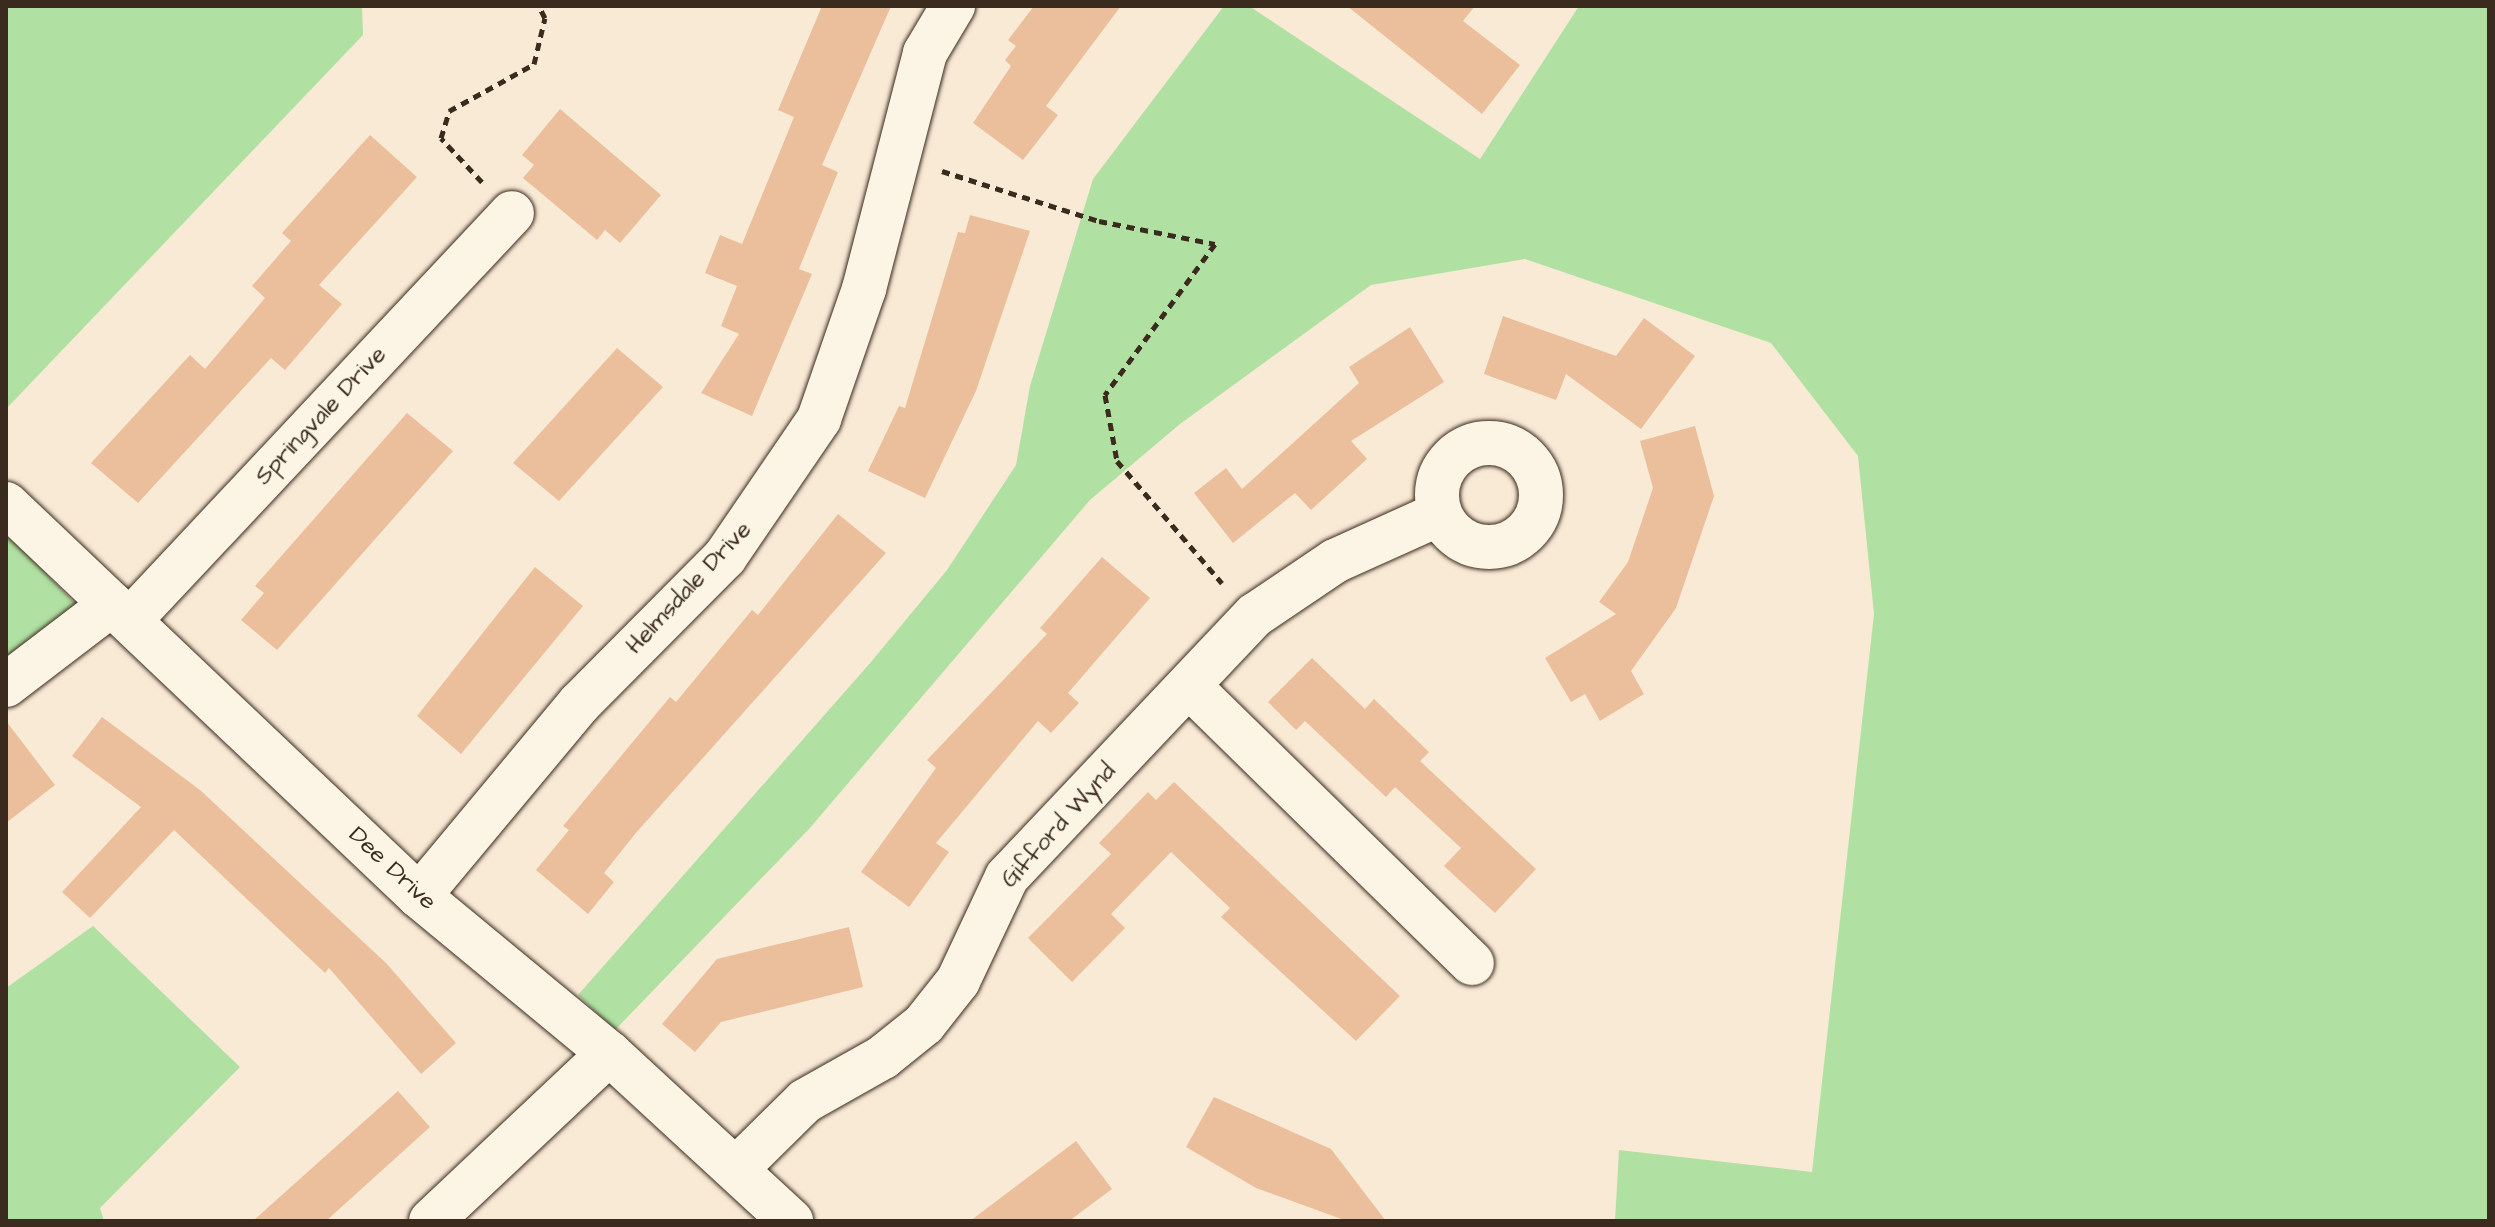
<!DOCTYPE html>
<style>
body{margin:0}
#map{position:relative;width:2495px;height:1227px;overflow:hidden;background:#f9ead6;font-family:"Architects Daughter",sans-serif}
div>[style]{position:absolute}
.green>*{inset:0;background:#b0e1a2}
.building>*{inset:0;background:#ecbf9c}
.path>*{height:5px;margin-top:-2.5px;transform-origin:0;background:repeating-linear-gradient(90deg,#3b2a1e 0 8px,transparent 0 14px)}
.roads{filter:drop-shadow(0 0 2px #3b2a1e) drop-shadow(0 0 2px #3b2a1e)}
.minor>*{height:44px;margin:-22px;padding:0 22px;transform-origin:22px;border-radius:22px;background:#fcf5e5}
.minor>.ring{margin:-22px;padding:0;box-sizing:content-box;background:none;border:44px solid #fcf5e5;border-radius:50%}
span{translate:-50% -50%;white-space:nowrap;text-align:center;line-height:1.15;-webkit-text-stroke:6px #fcf5e5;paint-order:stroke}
.street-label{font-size:24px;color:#3b2a1e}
.frame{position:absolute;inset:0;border:8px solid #3b2a1e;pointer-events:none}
</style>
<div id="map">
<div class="green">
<i style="clip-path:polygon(6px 6px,362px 6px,363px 35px,6px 409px)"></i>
<i style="clip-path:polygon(1224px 6px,1249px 6px,1480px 159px,1579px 6px,2489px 6px,2489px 1221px,1615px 1221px,1619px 1150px,1812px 1172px,1874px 614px,1858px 456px,1771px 343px,1525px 259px,1371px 285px,1180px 424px,1090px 500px,809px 829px,615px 1030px,578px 995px,871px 662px,947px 570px,1016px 465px,1030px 386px,1093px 179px)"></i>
<i style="clip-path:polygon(6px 532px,83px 612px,6px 665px)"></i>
<i style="clip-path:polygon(93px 926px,240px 1067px,100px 1208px,104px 1221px,6px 1221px,6px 988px)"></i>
</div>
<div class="building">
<i style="clip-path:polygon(822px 6px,891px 6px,822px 165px,838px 172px,799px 269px,812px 274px,752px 416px,701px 393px,739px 334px,721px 326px,737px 286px,705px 273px,720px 235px,742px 244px,794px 117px,778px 110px)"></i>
<i style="clip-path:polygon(1034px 6px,1121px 6px,1046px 106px,1058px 115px,1023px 160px,973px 123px,1011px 66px,1005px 60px,1016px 46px,1008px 40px)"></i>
<i style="clip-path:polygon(1347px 6px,1475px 6px,1463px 21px,1520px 65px,1482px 114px)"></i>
<i style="clip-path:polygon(560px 109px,661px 195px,620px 243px,605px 230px,597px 240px,523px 178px,534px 165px,522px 155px)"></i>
<i style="clip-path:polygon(370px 135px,417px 177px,319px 285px,342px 304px,285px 370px,271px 358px,138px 503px,91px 463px,190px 355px,205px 369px,265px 298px,252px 286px,291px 241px,282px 233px)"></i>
<i style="clip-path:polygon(970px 215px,1030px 231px,976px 391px,925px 498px,868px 471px,899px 406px,905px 408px,958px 232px,965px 233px)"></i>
<i style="clip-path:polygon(1503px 316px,1616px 356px,1644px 318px,1695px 356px,1641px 429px,1566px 374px,1556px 400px,1484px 374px)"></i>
<i style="clip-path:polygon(1410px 327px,1444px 382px,1351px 441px,1367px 459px,1311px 510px,1295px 493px,1233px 543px,1194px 493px,1226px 468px,1242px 489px,1359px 383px,1349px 367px)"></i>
<i style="clip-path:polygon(617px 348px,663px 387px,559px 501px,513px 463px)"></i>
<i style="clip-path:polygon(407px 413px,453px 451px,277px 650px,241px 620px,264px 593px,255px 586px)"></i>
<i style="clip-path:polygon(1695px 426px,1714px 496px,1676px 608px,1631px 671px,1644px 694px,1600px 721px,1585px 694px,1571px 702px,1545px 658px,1616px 614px,1599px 602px,1628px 562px,1653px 488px,1640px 441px)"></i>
<i style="clip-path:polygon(838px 514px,886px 553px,635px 834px,604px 873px,614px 882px,588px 914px,536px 870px,569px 830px,563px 826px,670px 697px,676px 702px,752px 610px,758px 615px)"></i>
<i style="clip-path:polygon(1102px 557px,1150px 598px,1068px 693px,1079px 703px,1051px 733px,1038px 721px,936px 843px,949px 852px,909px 907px,861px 872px,936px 768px,927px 760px,1047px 634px,1040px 628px)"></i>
<i style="clip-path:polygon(535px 567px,583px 606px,461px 754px,417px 716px)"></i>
<i style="clip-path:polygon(1312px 658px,1365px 709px,1374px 699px,1429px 752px,1420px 761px,1536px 869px,1495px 913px,1444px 866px,1461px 848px,1395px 787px,1386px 797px,1305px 721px,1296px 730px,1268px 702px)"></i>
<i style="clip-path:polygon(102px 717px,200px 790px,386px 963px,456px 1043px,421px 1074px,329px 968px,325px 973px,174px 830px,90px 918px,62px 892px,141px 807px,72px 756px)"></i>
<i style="clip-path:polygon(6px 721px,55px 785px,6px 823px)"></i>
<i style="clip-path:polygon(1174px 782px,1400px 996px,1356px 1041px,1221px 917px,1230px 908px,1171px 852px,1111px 914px,1125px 928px,1072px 982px,1028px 938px,1111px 854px,1099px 843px,1148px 792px,1156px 800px)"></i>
<i style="clip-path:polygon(849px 927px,863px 987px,721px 1022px,695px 1052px,662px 1024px,717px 959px)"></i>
<i style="clip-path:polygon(398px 1091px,430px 1127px,326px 1221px,253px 1221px)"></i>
<i style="clip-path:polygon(1214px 1097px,1331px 1149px,1386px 1221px,1347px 1221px,1256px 1188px,1186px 1147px)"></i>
<i style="clip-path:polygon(1076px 1141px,1112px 1189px,1069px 1221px,970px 1221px)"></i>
</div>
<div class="path">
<i style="left:942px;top:171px;width:165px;rotate:17.7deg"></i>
<i style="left:1099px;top:221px;width:118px;rotate:11.2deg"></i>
<i style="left:1215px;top:244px;width:187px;rotate:126.1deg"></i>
<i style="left:1105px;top:395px;width:67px;rotate:79.7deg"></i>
<i style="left:1117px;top:461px;width:161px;rotate:49.3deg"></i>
<i style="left:482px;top:182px;width:60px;rotate:-133deg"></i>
<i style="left:441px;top:138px;width:28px;rotate:-73deg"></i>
<i style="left:449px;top:111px;width:97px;rotate:-28.9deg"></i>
<i style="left:534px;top:64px;width:47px;rotate:-76.6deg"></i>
<i style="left:545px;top:18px;width:13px;rotate:-117deg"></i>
</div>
<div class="roads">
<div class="minor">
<i class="ring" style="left:1437px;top:443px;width:60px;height:60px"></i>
<i style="left:6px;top:504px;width:569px;rotate:43.51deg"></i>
<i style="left:419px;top:896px;width:246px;rotate:39.6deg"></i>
<i style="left:609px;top:1053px;width:248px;rotate:42.7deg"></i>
<i style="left:130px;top:620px;width:558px;rotate:-46.81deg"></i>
<i style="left:6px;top:685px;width:133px;rotate:-37.4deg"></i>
<i style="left:1189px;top:686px;width:396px;rotate:44.4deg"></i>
<i style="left:419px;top:896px;width:251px;rotate:-50.2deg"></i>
<i style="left:580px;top:703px;width:206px;rotate:-45.2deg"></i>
<i style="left:725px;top:557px;width:167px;rotate:-55.7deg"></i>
<i style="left:819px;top:419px;width:138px;rotate:-70.9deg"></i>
<i style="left:864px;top:289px;width:244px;rotate:-75.5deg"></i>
<i style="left:925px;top:53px;width:55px;rotate:-59.2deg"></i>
<i style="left:737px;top:1168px;width:95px;rotate:-44.6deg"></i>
<i style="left:805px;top:1101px;width:90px;rotate:-29.4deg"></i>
<i style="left:883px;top:1057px;width:53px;rotate:-38.8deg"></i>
<i style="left:924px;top:1024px;width:55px;rotate:-51.7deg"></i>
<i style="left:958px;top:981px;width:115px;rotate:-64.8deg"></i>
<i style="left:1007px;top:877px;width:361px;rotate:-46.6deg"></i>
<i style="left:1255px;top:615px;width:97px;rotate:-34deg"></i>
<i style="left:1335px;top:561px;width:114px;rotate:-24.3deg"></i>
<i style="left:431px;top:1221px;width:245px;rotate:-43.3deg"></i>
</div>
</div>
<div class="street-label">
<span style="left:321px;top:416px;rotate:-47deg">Springvale Drive</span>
<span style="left:689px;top:588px;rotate:-47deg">Helmsdale Drive</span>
<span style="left:1059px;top:826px;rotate:-48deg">Gifford Wynd</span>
<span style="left:392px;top:869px;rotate:43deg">Dee Drive</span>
</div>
<div class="frame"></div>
</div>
